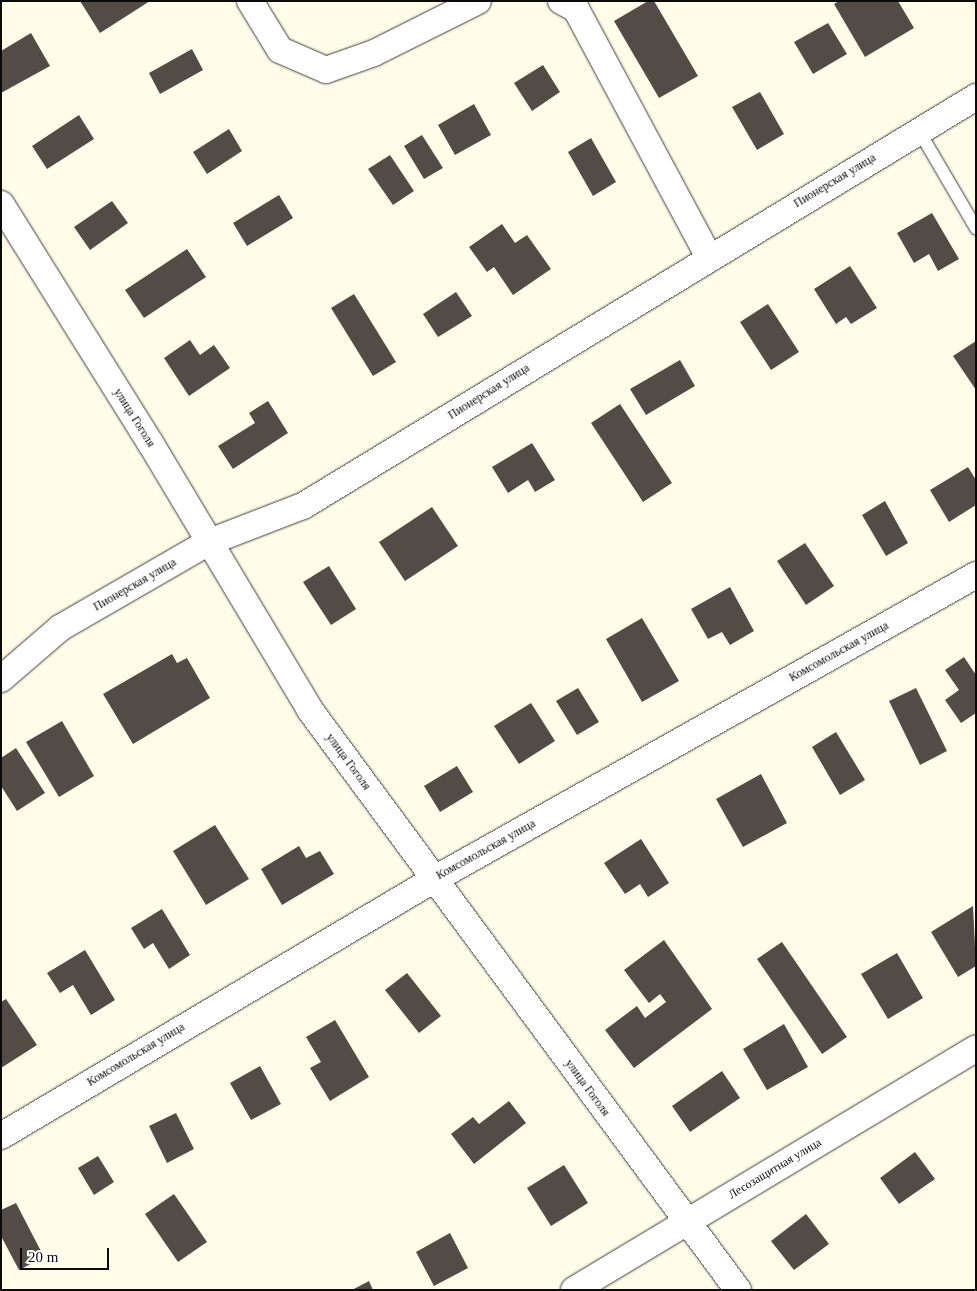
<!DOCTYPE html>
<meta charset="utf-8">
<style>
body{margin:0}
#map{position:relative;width:977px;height:1291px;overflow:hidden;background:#fffde7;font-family:"Times New Roman",serif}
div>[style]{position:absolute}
.building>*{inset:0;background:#534c46}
.roads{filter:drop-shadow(0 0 1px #3d3d3d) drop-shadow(0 0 1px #3d3d3d)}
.lane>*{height:12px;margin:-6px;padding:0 6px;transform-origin:6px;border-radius:6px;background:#fff}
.street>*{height:26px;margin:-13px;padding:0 13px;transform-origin:13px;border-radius:13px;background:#fff}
span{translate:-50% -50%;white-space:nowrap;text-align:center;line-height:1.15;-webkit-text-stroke:5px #fff;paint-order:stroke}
.street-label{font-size:12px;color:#0a0a0a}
.frame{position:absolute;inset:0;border:2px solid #0a0a0a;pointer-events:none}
.scale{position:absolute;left:20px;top:1248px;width:89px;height:22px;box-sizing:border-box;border:2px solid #0a0a0a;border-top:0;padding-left:6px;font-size:15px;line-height:18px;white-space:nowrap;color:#0a0a0a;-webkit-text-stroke:4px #fff;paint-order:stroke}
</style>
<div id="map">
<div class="building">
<i style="clip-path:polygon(80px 1px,150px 1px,100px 33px)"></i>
<i style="clip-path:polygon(648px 1px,654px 1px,698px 76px,659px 98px,614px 21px)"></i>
<i style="clip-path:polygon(839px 1px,898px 1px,914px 28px,865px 57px,834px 4px)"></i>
<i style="clip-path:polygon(828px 23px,847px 54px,813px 74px,794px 42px)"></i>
<i style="clip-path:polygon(31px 33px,50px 66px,1px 93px,1px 51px)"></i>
<i style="clip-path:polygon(192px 49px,203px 70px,160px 94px,149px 73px)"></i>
<i style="clip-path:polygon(543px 65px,560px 92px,532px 111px,514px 83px)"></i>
<i style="clip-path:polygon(760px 92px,784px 134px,757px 150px,732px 107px)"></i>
<i style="clip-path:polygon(474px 104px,491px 135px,455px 155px,438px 125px)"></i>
<i style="clip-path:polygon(79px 115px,94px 139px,47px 169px,32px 146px)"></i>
<i style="clip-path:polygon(229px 129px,242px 151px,207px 174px,193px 152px)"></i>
<i style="clip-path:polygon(422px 135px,443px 168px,424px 179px,404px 146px)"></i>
<i style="clip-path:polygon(591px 138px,616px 182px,593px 196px,568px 152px)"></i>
<i style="clip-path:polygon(390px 155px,414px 191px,393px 205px,368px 169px)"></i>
<i style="clip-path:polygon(279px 195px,293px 218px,247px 246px,233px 223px)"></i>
<i style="clip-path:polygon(112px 201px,128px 223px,90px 250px,74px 227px)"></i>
<i style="clip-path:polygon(932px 213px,959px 259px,938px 271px,929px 254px,914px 263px,897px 233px)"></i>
<i style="clip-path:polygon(502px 224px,515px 243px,527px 235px,551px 269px,513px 295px,494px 267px,487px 272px,469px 247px)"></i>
<i style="clip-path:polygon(187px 249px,206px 277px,144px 318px,125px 290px)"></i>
<i style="clip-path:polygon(850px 266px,877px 308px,851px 324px,846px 317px,836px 324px,814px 289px)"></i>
<i style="clip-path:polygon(456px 292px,472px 316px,438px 337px,423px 314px)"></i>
<i style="clip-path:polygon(354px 294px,396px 362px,373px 376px,331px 308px)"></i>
<i style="clip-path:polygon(768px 304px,799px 352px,771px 370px,740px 322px)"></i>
<i style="clip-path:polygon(190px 340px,200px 355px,214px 345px,230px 368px,189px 396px,164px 358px)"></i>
<i style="clip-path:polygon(976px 341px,976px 390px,953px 356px)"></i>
<i style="clip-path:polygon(680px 360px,695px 386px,646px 415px,630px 389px)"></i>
<i style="clip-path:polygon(268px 401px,288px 433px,233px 469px,218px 446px,255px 423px,249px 413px)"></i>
<i style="clip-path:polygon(620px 404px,672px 483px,643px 502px,591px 423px)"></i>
<i style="clip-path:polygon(532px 443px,555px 480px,535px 492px,528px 480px,508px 493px,492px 467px)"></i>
<i style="clip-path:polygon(968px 467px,976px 480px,976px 505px,949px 522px,930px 490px)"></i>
<i style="clip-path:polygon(885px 501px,908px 543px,886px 556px,862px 515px)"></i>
<i style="clip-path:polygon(432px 507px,458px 546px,405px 581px,379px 542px)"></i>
<i style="clip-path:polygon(805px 543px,834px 586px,806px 605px,777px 561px)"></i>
<i style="clip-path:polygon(329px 566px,356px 609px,331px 625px,303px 582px)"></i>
<i style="clip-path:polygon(730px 587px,754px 631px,730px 645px,722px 632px,708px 639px,691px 609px)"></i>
<i style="clip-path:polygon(642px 618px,679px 681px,642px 702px,606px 639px)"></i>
<i style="clip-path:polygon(172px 654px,177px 663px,187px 658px,210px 698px,133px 744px,103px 694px)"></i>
<i style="clip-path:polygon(964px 657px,976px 675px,976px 713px,961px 723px,945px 700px,959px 690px,945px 670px)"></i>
<i style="clip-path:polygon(578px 688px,599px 722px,577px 735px,556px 701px)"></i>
<i style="clip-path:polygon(916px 688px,947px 751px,920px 765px,889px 701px)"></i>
<i style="clip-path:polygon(531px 703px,555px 741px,519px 764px,494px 726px)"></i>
<i style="clip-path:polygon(62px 721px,94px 776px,59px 797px,26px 742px)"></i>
<i style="clip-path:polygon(836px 732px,865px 780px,840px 795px,812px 747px)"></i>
<i style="clip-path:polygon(16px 748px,45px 793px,17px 811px,1px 786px,1px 758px)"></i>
<i style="clip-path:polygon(457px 766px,473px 792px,440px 812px,424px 786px)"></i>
<i style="clip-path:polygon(761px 774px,787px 823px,743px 847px,716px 799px)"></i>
<i style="clip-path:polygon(215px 825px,249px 879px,206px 905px,173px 851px)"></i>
<i style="clip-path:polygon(641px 839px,669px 883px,648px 897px,640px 884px,625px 894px,604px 863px)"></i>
<i style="clip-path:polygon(299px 846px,306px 858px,320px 851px,334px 874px,282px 905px,261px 869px)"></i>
<i style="clip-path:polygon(973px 906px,976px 966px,958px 977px,931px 932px)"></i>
<i style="clip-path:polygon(162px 909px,190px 955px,169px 969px,153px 943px,144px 949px,131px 928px)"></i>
<i style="clip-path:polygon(664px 940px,712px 1009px,634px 1068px,605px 1030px,637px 1006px,645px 1018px,666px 1002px,660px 994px,649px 1003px,624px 970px)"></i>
<i style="clip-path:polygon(782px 942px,847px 1037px,822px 1054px,757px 959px)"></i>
<i style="clip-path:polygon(85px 950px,115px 1000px,91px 1015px,73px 985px,60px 993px,47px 973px)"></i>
<i style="clip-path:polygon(897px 953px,923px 998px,888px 1019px,861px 974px)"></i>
<i style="clip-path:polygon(407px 973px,441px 1016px,419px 1033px,385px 990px)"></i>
<i style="clip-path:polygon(6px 999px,37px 1045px,1px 1068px,1px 1002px)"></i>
<i style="clip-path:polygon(335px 1020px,369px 1077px,330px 1101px,310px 1068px,321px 1062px,306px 1037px)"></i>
<i style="clip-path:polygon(784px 1024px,808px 1067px,767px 1090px,743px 1049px)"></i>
<i style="clip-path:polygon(260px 1066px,281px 1104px,251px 1120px,230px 1083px)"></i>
<i style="clip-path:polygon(722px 1071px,740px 1098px,690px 1132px,672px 1106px)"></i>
<i style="clip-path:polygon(509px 1101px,526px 1123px,474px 1164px,451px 1134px,473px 1117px,479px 1124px)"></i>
<i style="clip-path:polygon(176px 1113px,194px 1149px,167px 1163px,149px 1126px)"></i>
<i style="clip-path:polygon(915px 1152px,935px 1179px,899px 1204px,880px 1178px)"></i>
<i style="clip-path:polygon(98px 1156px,114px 1182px,94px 1195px,78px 1168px)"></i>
<i style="clip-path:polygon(564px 1165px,588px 1203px,551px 1226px,527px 1188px)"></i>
<i style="clip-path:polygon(174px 1194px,207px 1242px,178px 1262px,145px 1214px)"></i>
<i style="clip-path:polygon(16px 1203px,44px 1257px,19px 1270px,1px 1236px,1px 1210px)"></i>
<i style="clip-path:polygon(806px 1214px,829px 1244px,794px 1270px,771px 1241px)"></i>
<i style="clip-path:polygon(450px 1233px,468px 1268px,434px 1286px,416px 1252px)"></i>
<i style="clip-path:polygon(369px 1281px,373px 1290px,352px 1290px)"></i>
</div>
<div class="roads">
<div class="lane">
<i style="left:919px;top:131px;width:113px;rotate:59.6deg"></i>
</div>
<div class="street">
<i style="left:250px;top:1px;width:57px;rotate:58.5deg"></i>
<i style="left:280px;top:50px;width:50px;rotate:23.5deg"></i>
<i style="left:326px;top:70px;width:51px;rotate:-19.5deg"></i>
<i style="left:374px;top:53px;width:116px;rotate:-26.6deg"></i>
<i style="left:561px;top:1px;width:17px;rotate:28deg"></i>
<i style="left:576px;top:9px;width:281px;rotate:61.8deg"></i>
<i style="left:1px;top:204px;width:283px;rotate:58deg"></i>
<i style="left:151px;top:444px;width:310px;rotate:59.1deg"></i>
<i style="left:310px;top:710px;width:721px;rotate:53.58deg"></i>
<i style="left:1px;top:679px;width:78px;rotate:-40.8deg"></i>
<i style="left:60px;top:628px;width:170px;rotate:-30deg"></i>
<i style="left:207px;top:543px;width:103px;rotate:-21.1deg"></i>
<i style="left:303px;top:506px;width:788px;rotate:-31.29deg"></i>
<i style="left:1px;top:1136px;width:502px;rotate:-30.65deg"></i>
<i style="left:433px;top:880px;width:623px;rotate:-29.32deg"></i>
<i style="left:574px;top:1290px;width:469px;rotate:-31deg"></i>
</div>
</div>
<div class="street-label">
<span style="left:835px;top:181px;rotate:-31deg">Пионерская улица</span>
<span style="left:489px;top:392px;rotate:-32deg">Пионерская улица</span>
<span style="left:134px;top:418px;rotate:58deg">улица Гоголя</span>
<span style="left:135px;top:585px;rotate:-30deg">Пионерская улица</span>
<span style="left:839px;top:652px;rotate:-29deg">Комсомольская улица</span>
<span style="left:348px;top:762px;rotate:54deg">улица Гоголя</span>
<span style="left:486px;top:850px;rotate:-29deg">Комсомольская улица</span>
<span style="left:136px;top:1055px;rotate:-31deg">Комсомольская улица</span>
<span style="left:587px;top:1088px;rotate:54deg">улица Гоголя</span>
<span style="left:775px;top:1169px;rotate:-31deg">Лесозащитная улица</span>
</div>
<div class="frame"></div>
<div class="scale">20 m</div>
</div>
